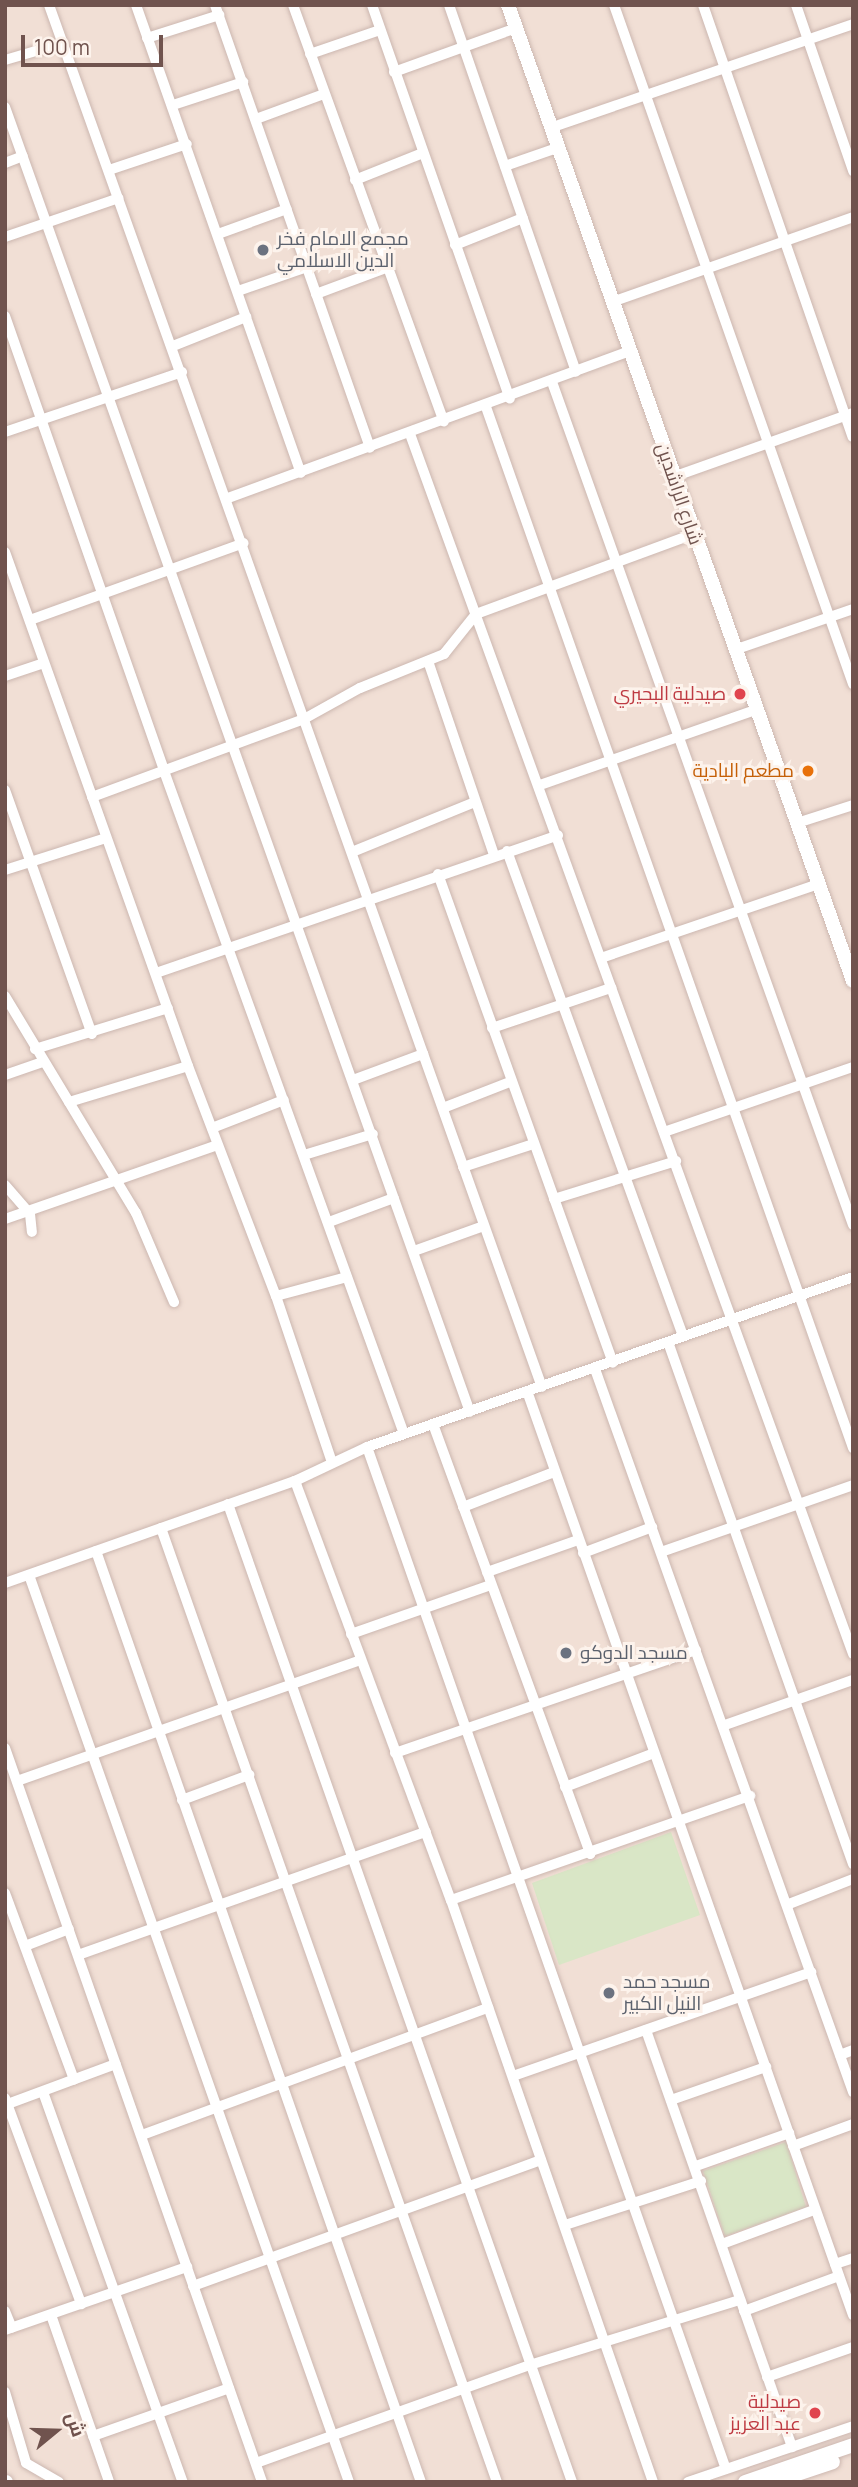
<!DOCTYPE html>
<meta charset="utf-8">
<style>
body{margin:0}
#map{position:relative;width:858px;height:2487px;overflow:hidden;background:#faeee6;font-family:Manrope,Cairo,sans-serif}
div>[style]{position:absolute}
.residential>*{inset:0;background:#f1dfd5}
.green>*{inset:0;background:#d9e6c6}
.roads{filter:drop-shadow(0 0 2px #ccb7b0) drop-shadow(0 0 2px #ccb7b0)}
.street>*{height:10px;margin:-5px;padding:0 5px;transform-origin:5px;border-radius:5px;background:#fff}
.secondary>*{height:14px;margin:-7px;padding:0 7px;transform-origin:7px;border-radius:7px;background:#fff}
.dots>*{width:19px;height:19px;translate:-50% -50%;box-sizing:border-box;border:4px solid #fdf3ec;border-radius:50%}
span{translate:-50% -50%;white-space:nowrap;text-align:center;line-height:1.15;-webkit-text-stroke:6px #fdf3ec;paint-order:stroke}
.worship-label{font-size:19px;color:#5b616d}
.left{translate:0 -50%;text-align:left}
.street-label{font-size:19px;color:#70534e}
.health-label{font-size:19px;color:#be3a42}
.right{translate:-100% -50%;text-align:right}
.food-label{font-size:19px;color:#c56008}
.frame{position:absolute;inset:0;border:7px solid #70534e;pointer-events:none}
.north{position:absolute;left:21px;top:2396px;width:70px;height:70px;-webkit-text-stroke:5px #fdf3ec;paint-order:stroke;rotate:71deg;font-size:19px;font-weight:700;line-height:28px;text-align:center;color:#70534e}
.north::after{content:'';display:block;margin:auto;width:24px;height:32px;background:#70534e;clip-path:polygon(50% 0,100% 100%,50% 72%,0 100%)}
.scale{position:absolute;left:21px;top:35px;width:142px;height:32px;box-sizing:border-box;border:4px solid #70534e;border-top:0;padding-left:9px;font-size:21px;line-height:24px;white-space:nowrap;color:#70534e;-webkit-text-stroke:5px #fdf3ec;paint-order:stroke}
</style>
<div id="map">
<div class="residential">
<i style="clip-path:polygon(5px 5px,853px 5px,853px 2482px,5px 2482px)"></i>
</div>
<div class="green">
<i style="clip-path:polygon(671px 1832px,700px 1915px,559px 1965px,532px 1883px)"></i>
<i style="clip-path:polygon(786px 2142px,806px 2207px,725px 2236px,703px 2171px)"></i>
</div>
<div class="roads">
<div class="street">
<i style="left:49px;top:5px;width:1467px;rotate:70.37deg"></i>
<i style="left:136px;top:5px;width:496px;rotate:70.6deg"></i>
<i style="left:215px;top:5px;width:469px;rotate:70.7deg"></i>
<i style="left:293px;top:5px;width:443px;rotate:70.1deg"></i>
<i style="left:372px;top:5px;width:417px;rotate:70.7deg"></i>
<i style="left:449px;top:5px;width:388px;rotate:70.9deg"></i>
<i style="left:614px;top:5px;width:720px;rotate:70.61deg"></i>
<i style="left:703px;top:5px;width:457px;rotate:70.9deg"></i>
<i style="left:796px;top:5px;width:176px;rotate:71deg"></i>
<i style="left:147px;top:38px;width:76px;rotate:-17.7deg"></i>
<i style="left:310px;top:54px;width:74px;rotate:-18.9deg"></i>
<i style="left:5px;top:60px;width:60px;rotate:-16.3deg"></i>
<i style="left:394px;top:72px;width:130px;rotate:-19.8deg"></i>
<i style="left:173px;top:105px;width:74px;rotate:-18.2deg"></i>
<i style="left:5px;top:107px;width:1385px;rotate:70.39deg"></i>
<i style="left:256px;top:119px;width:72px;rotate:-20.2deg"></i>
<i style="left:550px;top:128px;width:320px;rotate:-18.9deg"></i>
<i style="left:5px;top:163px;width:19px;rotate:-21deg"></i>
<i style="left:505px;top:166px;width:55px;rotate:-19.1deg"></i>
<i style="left:109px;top:170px;width:82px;rotate:-18.4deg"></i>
<i style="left:355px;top:180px;width:73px;rotate:-21.7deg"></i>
<i style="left:218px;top:234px;width:73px;rotate:-19.9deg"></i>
<i style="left:5px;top:237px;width:120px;rotate:-18.9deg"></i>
<i style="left:455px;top:245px;width:73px;rotate:-21.7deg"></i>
<i style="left:238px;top:291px;width:73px;rotate:-19.2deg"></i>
<i style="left:316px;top:294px;width:75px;rotate:-20.4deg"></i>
<i style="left:612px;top:302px;width:256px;rotate:-19.4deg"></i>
<i style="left:5px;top:316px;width:482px;rotate:70.7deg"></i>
<i style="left:164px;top:771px;width:705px;rotate:70.1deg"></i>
<i style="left:173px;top:346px;width:79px;rotate:-21.7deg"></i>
<i style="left:552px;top:382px;width:895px;rotate:70.35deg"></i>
<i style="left:486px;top:407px;width:1104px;rotate:70.58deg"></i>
<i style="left:5px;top:432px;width:187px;rotate:-18.7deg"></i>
<i style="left:410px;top:434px;width:1298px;rotate:70.04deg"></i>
<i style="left:673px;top:477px;width:191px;rotate:-19.6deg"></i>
<i style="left:228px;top:498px;width:428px;rotate:-20.1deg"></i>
<i style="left:5px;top:552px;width:546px;rotate:70.4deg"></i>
<i style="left:188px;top:1066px;width:246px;rotate:69.1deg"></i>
<i style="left:276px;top:1296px;width:175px;rotate:71.4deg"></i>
<i style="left:30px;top:620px;width:227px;rotate:-19.8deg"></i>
<i style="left:734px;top:650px;width:126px;rotate:-19deg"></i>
<i style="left:428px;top:661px;width:205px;rotate:71.2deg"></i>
<i style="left:5px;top:676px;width:41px;rotate:-18.4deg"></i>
<i style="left:540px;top:785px;width:231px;rotate:-19.2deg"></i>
<i style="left:5px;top:790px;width:259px;rotate:70.4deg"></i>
<i style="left:92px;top:797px;width:226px;rotate:-20.2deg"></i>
<i style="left:304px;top:719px;width:64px;rotate:-29deg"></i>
<i style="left:360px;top:688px;width:91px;rotate:-22deg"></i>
<i style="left:444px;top:654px;width:51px;rotate:-51.3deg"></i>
<i style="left:476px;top:614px;width:231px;rotate:-20.2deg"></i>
<i style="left:797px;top:823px;width:59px;rotate:-17.8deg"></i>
<i style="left:507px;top:851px;width:516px;rotate:70.05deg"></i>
<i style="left:352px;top:852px;width:133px;rotate:-22.1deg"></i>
<i style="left:5px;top:870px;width:106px;rotate:-17.6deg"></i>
<i style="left:438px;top:874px;width:519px;rotate:70.31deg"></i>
<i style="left:601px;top:958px;width:229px;rotate:-18.8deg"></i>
<i style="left:156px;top:973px;width:425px;rotate:-18.9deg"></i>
<i style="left:5px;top:996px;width:253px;rotate:58.9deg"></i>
<i style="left:136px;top:1213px;width:97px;rotate:66.9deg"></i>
<i style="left:492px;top:1028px;width:126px;rotate:-18.6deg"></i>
<i style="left:35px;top:1049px;width:139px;rotate:-17.1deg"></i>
<i style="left:5px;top:1075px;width:39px;rotate:-19deg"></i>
<i style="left:353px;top:1080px;width:75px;rotate:-20.4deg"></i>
<i style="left:69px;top:1102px;width:124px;rotate:-16.8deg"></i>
<i style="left:443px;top:1108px;width:72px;rotate:-21.2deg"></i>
<i style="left:212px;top:1128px;width:77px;rotate:-21.3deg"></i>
<i style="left:664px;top:1132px;width:200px;rotate:-19deg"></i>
<i style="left:304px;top:1155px;width:72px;rotate:-16.9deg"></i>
<i style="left:463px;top:1167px;width:74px;rotate:-18.2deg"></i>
<i style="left:5px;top:1185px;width:38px;rotate:49deg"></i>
<i style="left:30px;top:1214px;width:18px;rotate:84deg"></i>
<i style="left:554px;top:1199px;width:128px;rotate:-17.3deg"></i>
<i style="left:5px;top:1219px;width:225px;rotate:-19.2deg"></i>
<i style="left:329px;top:1222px;width:69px;rotate:-20.3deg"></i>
<i style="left:414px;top:1251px;width:74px;rotate:-19.7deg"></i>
<i style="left:276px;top:1296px;width:73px;rotate:-15deg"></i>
<i style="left:668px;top:1342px;width:554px;rotate:70.49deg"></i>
<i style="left:595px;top:1369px;width:768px;rotate:70.36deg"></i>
<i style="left:527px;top:1391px;width:980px;rotate:70.57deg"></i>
<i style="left:433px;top:1424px;width:458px;rotate:69.9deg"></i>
<i style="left:367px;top:1447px;width:1083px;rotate:70.65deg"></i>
<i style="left:295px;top:1481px;width:447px;rotate:69.6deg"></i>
<i style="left:451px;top:1900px;width:616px;rotate:70.86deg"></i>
<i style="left:228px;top:1504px;width:1037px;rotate:70.62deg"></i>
<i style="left:463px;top:1507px;width:97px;rotate:-21deg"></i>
<i style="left:161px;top:1528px;width:1011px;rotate:70.6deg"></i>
<i style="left:96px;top:1551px;width:986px;rotate:70.76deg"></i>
<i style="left:661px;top:1552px;width:203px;rotate:-19.2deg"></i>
<i style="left:583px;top:1553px;width:74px;rotate:-20.6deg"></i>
<i style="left:487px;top:1572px;width:96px;rotate:-19.4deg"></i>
<i style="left:29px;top:1575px;width:962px;rotate:70.57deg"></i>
<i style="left:5px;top:1583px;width:307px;rotate:-19.4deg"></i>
<i style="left:295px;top:1481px;width:80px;rotate:-25.3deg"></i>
<i style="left:367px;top:1447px;width:515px;rotate:-19.28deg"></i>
<i style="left:351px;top:1634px;width:148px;rotate:-19.3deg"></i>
<i style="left:725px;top:1725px;width:136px;rotate:-19.4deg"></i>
<i style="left:5px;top:1748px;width:778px;rotate:70.7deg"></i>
<i style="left:395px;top:1753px;width:318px;rotate:-18.9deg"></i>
<i style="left:17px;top:1781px;width:364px;rotate:-19.4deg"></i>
<i style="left:565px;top:1787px;width:95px;rotate:-20.9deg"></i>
<i style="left:182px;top:1800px;width:72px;rotate:-20.5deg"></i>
<i style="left:5px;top:1893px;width:199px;rotate:69.7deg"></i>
<i style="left:451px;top:1900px;width:317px;rotate:-19.2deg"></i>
<i style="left:789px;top:1904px;width:69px;rotate:-21.3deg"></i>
<i style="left:25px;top:1946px;width:47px;rotate:-21.1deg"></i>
<i style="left:78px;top:1955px;width:369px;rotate:-19.5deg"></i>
<i style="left:646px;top:2030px;width:442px;rotate:70.7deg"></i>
<i style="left:840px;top:2055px;width:14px;rotate:-21deg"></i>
<i style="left:513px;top:2076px;width:316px;rotate:-19.2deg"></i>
<i style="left:43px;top:2092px;width:414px;rotate:70.3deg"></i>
<i style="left:5px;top:2098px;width:220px;rotate:69.7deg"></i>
<i style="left:671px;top:2100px;width:101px;rotate:-19.2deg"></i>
<i style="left:5px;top:2105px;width:118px;rotate:-20.3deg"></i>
<i style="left:142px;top:2135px;width:369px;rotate:-20.2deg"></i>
<i style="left:793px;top:2146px;width:64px;rotate:-20.1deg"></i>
<i style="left:696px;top:2166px;width:99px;rotate:-19.5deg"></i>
<i style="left:565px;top:2225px;width:143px;rotate:-17.9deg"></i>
<i style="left:722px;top:2244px;width:98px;rotate:-20.3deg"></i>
<i style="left:835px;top:2264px;width:19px;rotate:-18deg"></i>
<i style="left:193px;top:2286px;width:370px;rotate:-19.9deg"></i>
<i style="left:5px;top:2311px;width:18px;rotate:68deg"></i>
<i style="left:744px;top:2311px;width:101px;rotate:-20.2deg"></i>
<i style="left:51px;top:2315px;width:177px;rotate:70.8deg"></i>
<i style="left:5px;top:2330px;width:193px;rotate:-19.1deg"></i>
<i style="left:767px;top:2377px;width:91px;rotate:-19.2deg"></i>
<i style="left:5px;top:2392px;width:74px;rotate:73.5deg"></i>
<i style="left:26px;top:2463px;width:38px;rotate:30deg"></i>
<i style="left:93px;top:2436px;width:144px;rotate:-19.4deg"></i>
<i style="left:256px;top:2463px;width:294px;rotate:-19.7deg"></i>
<i style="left:533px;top:2364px;width:217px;rotate:-17.2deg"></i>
<i style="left:688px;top:2482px;width:174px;rotate:-18.7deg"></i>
</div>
<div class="secondary">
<i style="left:508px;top:5px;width:1035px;rotate:70.53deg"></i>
<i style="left:776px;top:2481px;width:60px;rotate:-18.4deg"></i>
<i style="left:5px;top:2482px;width:1px"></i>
<i style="left:745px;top:2482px;width:114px;rotate:-18.9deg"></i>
</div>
</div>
<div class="dots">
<i style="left:263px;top:250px;background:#6b7280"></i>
<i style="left:740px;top:694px;background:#e0444e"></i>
<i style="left:808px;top:771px;background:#e8710a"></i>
<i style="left:566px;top:1653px;background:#6b7280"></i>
<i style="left:609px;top:1993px;background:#6b7280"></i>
<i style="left:815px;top:2413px;background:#e0444e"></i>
</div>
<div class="worship-label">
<span class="left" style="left:277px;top:250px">مجمع الامام فخر<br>الدين الاسلامي</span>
<span class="left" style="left:580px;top:1653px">مسجد الدوكو</span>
<span class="left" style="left:623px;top:1993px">مسجد حمد<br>النيل الكبير</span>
</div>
<div class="street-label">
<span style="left:679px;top:494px;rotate:71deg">شارع الراشدين</span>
</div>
<div class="health-label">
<span class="right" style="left:726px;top:694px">صيدلية البحيري</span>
<span class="right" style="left:801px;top:2413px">صيدلية<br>عبد العزيز</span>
</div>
<div class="food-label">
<span class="right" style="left:794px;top:771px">مطعم البادية</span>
</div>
<div class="frame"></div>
<div class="north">ش</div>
<div class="scale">100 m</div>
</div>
